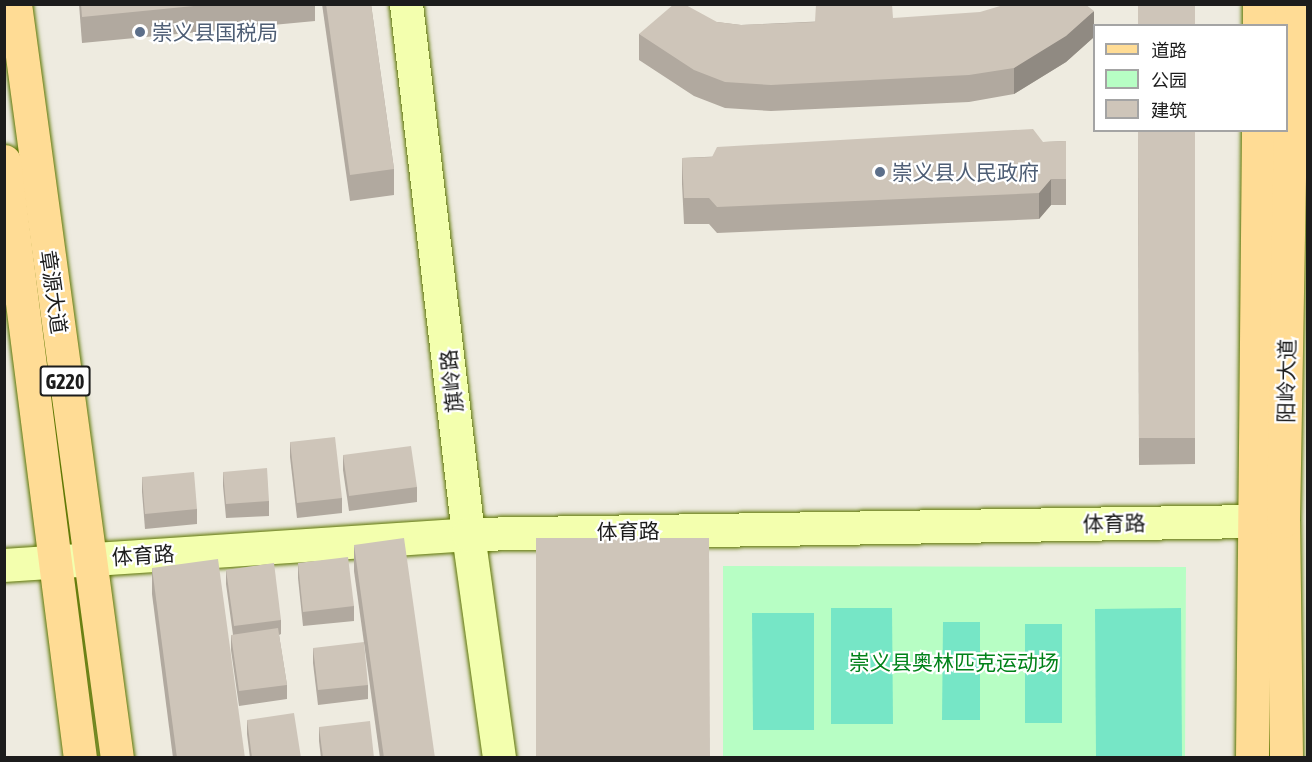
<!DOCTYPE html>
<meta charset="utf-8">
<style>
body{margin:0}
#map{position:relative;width:1312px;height:762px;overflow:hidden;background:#eeebe0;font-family:"Asap Condensed","Noto Sans SC",sans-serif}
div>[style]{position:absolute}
.park>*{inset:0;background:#b7fec4}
.pitch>*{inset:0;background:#76e6c6}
.roads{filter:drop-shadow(0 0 2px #5d7600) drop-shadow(0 0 2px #5d7600)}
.secondary>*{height:33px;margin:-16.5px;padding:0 16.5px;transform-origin:16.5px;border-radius:16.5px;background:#f3ffae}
.primary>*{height:33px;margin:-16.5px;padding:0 16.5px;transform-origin:16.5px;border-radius:16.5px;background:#ffdc95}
.wall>*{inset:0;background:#b1a99f}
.shaded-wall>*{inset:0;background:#908a82}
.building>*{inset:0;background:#cec5b9}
.dots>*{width:16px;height:16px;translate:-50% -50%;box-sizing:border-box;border:3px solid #fff;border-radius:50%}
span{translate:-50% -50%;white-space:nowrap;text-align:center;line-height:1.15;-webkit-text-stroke:4.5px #fff;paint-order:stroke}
.shield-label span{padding:2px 4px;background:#fff;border:2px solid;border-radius:4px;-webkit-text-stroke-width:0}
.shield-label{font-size:20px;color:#1c1c1c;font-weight:700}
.service-label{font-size:21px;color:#4e5e75}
.left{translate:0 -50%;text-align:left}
.street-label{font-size:21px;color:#1c1c1c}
.park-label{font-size:21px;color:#018219}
.frame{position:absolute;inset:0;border:6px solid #1c1c1c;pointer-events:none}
.legend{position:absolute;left:1093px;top:24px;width:195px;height:108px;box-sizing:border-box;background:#fff;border:2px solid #a4a4a4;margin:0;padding:8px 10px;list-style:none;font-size:18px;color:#1c1c1c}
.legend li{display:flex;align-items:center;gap:12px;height:30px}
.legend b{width:30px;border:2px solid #a4a4a4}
</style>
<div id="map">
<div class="park">
<i style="clip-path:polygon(723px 566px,1186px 567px,1185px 757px,723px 758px)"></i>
</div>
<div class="pitch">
<i style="clip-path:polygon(831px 608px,892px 608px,893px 724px,831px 724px)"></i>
<i style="clip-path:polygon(1181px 608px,1182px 757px,1096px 757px,1095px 609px)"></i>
<i style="clip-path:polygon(752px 613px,814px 613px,814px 730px,753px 730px)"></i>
<i style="clip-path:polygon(943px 622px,980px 622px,980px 720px,942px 720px)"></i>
<i style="clip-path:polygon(1025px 624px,1062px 624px,1062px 723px,1025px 723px)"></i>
</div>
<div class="roads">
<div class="secondary">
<i style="left:406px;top:4px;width:534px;rotate:83.33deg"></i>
<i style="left:468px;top:534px;width:226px;rotate:82.1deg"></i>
<i style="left:4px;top:565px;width:465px;rotate:-3.8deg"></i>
<i style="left:468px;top:534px;width:785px;rotate:-0.95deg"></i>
</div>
<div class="primary">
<i style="left:15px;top:4px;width:761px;rotate:82.3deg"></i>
<i style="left:1259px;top:26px;width:22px;rotate:-90deg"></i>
<i style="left:4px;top:161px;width:602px;rotate:82.75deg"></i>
<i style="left:1252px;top:758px;width:628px;rotate:-89.45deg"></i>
<i style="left:1286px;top:758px;width:237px;rotate:-90.7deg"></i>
<i style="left:1283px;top:521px;width:517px;rotate:-89deg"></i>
</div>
</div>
<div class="wall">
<i style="clip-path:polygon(79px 4px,315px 4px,315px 21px,82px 43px)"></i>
<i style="clip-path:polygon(322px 4px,371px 4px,394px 169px,394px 195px,350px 201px)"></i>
<i style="clip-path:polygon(893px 18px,1094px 37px,1066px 62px,1014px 94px,969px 102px,771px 111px,725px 108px,694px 96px,639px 60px,639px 34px,717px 22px,741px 25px)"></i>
<i style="clip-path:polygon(1138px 130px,1195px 130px,1195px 464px,1139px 465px)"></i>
<i style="clip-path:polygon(1066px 141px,1066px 205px,1051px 205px,1039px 219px,717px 233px,709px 224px,684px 224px,682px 184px,682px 158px)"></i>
<i style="clip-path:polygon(290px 442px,342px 498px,342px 513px,297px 518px,290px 457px)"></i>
<i style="clip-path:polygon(343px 455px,417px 487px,417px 502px,349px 511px,343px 470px)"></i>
<i style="clip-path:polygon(223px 472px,269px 501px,269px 516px,226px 518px,223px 486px)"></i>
<i style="clip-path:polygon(142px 477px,197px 509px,197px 524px,145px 529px,142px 492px)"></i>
<i style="clip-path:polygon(354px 545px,435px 758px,380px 758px,354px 571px)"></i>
<i style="clip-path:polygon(298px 563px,354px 606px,354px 621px,303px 626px,298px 578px)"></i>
<i style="clip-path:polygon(152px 568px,245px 758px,173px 758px,152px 594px)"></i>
<i style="clip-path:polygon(226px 570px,281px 620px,281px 634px,279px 635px,287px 685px,287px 699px,239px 706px,231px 650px,231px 635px,233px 635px,226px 584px)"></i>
<i style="clip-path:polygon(313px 648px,368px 685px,368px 699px,318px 705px,313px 663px)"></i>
<i style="clip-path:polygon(247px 720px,301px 758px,250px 758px,247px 734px)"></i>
<i style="clip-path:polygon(319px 727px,374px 758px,321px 758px,319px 741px)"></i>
</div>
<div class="shaded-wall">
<i style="clip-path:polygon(1094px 11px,1094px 37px,1066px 62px,1014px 94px,1014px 68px)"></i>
<i style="clip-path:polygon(1051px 179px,1051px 205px,1039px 219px,1039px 193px)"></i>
</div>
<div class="building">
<i style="clip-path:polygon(81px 4px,214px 4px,82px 17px)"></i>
<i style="clip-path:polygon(326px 4px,371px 4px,394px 169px,350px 175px)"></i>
<i style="clip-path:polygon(674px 4px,684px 4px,717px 22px,741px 25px,815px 22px,816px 4px,892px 4px,893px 18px,980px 12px,1007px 4px,1085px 4px,1094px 11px,1066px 36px,1014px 68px,969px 75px,771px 85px,725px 82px,694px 70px,639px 34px)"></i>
<i style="clip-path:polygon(1138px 4px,1195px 4px,1195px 26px,1138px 26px)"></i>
<i style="clip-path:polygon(1033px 129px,1043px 142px,1066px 141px,1066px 179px,1051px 179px,1039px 193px,717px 207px,709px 198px,684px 198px,682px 158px,712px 157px,717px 147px)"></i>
<i style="clip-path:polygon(1138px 130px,1195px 130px,1195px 438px,1139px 438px)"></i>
<i style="clip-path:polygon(335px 437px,342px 498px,297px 503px,290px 442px)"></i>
<i style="clip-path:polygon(411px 446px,417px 487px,349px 496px,343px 455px)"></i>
<i style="clip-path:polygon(267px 468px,269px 501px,226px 504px,223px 472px)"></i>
<i style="clip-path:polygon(194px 472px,197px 509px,145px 514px,142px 477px)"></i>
<i style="clip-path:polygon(404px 538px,435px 758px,384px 758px,354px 545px)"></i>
<i style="clip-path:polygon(536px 538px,709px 538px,710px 758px,536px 758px)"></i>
<i style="clip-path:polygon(348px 557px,354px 606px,303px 612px,298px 563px)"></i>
<i style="clip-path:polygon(218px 559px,245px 758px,177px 758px,152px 568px)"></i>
<i style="clip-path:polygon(274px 563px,281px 620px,234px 626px,226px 570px)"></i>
<i style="clip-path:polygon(278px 628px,287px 685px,239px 691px,231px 635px)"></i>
<i style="clip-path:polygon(364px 642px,368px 685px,318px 690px,313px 648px)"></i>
<i style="clip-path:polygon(294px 713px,301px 758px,252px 758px,247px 720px)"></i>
<i style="clip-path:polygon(370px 721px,374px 758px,323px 758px,319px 727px)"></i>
</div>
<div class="dots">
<i style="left:140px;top:32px;background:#5c6f8a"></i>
<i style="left:880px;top:172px;background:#5c6f8a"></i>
</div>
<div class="shield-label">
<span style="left:65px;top:381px">G220</span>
</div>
<div class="service-label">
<span class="left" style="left:152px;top:32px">崇义县国税局</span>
<span class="left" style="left:892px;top:172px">崇义县人民政府</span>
</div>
<div class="street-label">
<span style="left:54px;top:292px;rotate:82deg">章源大道</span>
<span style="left:451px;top:381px;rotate:-96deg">旗岭路</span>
<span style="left:1286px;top:381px;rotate:-89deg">阳岭大道</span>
<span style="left:1114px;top:523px;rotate:-1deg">体育路</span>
<span style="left:628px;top:531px;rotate:-1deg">体育路</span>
<span style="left:143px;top:555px;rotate:-4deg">体育路</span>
</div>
<div class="park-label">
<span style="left:954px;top:662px">崇义县奥林匹克运动场</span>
</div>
<div class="frame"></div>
<ul class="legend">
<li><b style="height:8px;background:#ffdc95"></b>道路</li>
<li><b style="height:16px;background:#b7fec4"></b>公园</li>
<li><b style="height:16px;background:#cec5b9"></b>建筑</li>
</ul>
</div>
